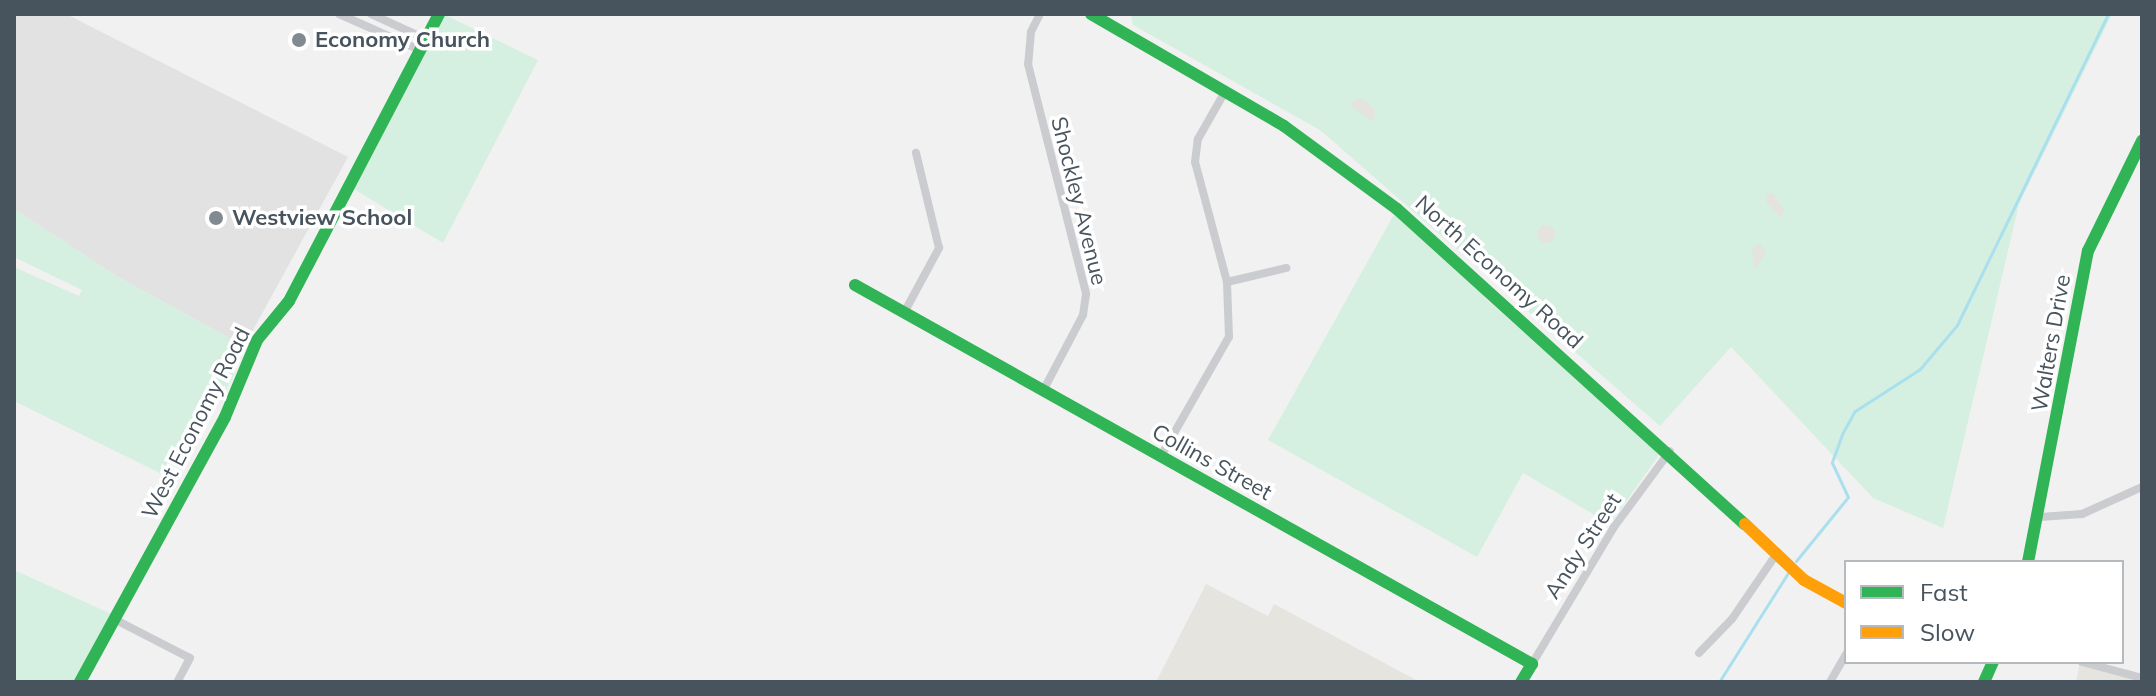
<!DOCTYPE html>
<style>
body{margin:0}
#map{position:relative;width:2156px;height:696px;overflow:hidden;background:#f1f1f1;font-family:Mulish,sans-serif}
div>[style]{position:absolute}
.commercial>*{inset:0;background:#e5e4df}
.education>*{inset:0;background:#e3e2e3}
.green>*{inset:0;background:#d5f0e0}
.sand>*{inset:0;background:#e4e3dd}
.round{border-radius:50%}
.stream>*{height:3px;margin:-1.5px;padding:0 1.5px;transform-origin:1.5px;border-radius:1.5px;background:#aadfee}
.street>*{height:8px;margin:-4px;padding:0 4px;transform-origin:4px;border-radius:4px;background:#cacccf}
.fast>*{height:12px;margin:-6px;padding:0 6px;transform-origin:6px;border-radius:6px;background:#30b455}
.slow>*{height:12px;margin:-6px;padding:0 6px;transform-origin:6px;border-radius:6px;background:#ff9f0a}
.dots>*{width:22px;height:22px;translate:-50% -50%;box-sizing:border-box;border:4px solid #fff;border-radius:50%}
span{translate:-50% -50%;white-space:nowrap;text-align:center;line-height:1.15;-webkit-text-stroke:7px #fff;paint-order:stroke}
.poi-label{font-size:22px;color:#47535d;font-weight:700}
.left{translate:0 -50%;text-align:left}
.street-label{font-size:22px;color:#47535d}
.frame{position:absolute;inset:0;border:16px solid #47535d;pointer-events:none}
.legend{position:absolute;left:1844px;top:560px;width:280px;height:104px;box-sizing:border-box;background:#fff;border:2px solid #b5babe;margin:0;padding:10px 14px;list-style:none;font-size:24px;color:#47535d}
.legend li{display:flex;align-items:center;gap:16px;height:40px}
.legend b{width:40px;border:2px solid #b5babe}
</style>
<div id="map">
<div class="commercial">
<i style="clip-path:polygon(1206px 584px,1268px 616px,1274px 604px,1420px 682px,1156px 682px)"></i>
<i style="clip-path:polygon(2080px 662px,2142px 678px,2142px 682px,2076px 682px)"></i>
</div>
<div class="education">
<i style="clip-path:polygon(14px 14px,66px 14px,348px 157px,242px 350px,233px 340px,118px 277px,14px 209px)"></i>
</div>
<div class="green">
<i style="clip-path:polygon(1131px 14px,2112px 14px,2019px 204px,1943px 528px,1873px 498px,1731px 347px,1660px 426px,1320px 130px,1133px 25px)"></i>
<i style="clip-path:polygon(445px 15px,538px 60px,443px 243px,352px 188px)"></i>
<i style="clip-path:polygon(14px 209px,118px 277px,233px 340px,242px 350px,234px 375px,176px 481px,14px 401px,14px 267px,79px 296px,82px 290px,14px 257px)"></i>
<i style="clip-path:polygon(1397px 209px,1489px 290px,1485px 298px,1661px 452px,1610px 524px,1523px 473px,1477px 557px,1268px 440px)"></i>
<i style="clip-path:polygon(14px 570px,116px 616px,79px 682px,14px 682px)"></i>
</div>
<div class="sand">
<i style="clip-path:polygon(1355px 99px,1364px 99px,1375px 110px,1373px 122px,1350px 105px)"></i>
<i style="clip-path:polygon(1767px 193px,1773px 193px,1784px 210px,1781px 218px,1766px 202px)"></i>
<i class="round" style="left:1537px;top:225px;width:18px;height:18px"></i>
<i style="clip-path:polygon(1760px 243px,1766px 254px,1754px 270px,1752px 248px)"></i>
</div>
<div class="stream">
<i style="left:1796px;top:561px;width:82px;rotate:-50.9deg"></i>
<i style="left:1848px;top:497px;width:38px;rotate:-115deg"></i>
<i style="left:1832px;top:462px;width:30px;rotate:-70deg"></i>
<i style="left:1842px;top:434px;width:26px;rotate:-61deg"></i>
<i style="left:1855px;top:411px;width:77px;rotate:-32.9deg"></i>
<i style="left:1920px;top:369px;width:57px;rotate:-49.9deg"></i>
<i style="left:1957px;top:325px;width:346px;rotate:-64.1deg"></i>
<i style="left:1719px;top:682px;width:129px;rotate:-57.7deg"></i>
</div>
<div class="street">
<i style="left:339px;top:14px;width:89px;rotate:24deg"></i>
<i style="left:371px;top:14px;width:60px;rotate:24.4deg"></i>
<i style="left:1040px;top:14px;width:20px;rotate:117deg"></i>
<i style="left:1031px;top:32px;width:32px;rotate:95deg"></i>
<i style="left:1028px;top:64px;width:237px;rotate:75.8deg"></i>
<i style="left:1086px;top:294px;width:21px;rotate:98deg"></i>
<i style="left:1083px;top:315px;width:86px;rotate:117.8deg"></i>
<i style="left:1227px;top:282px;width:61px;rotate:-13.3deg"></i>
<i style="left:905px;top:311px;width:72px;rotate:-61.6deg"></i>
<i style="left:939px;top:248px;width:98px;rotate:-103.6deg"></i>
<i style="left:1161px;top:456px;width:137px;rotate:-60.3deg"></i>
<i style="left:1229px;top:337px;width:55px;rotate:-92.1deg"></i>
<i style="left:1227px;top:282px;width:124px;rotate:-104.9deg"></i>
<i style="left:1195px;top:162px;width:23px;rotate:-83deg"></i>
<i style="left:1198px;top:139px;width:56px;rotate:-60.3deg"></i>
<i style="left:2040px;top:517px;width:42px;rotate:-4.1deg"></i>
<i style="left:2082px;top:514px;width:66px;rotate:-24.2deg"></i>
<i style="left:114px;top:619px;width:85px;rotate:27.2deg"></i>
<i style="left:190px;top:658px;width:27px;rotate:118deg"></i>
<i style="left:1699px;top:653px;width:47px;rotate:-45.9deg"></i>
<i style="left:1732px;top:619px;width:80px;rotate:-55.7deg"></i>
<i style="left:2082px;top:662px;width:62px;rotate:14.9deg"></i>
<i style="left:1532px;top:664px;width:160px;rotate:-59.1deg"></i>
<i style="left:1614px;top:527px;width:94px;rotate:-53.6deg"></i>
<i style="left:1830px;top:682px;width:32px;rotate:-60deg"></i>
</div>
<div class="fast">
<i style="left:1091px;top:14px;width:223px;rotate:30.1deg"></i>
<i style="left:1284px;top:126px;width:140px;rotate:36.3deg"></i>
<i style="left:1397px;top:209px;width:469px;rotate:42.2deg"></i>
<i style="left:855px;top:285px;width:776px;rotate:29.24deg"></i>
<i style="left:1532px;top:664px;width:21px;rotate:121deg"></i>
<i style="left:2028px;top:562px;width:317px;rotate:-79.1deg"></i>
<i style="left:2088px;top:251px;width:123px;rotate:-63.9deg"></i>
<i style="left:80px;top:682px;width:302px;rotate:-61.3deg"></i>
<i style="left:225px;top:417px;width:83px;rotate:-67.4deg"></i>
<i style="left:257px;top:340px;width:50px;rotate:-50.6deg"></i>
<i style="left:289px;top:301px;width:324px;rotate:-62.4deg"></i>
<i style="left:1984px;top:682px;width:22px;rotate:-66deg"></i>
</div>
<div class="slow">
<i style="left:1745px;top:524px;width:81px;rotate:43.5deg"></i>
<i style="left:1804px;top:580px;width:48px;rotate:28.7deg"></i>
</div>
<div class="dots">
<i style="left:299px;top:40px;background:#828a91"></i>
<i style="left:216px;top:218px;background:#828a91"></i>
</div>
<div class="poi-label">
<span class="left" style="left:315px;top:40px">Economy Church</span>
<span class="left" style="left:232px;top:218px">Westview School</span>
</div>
<div class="street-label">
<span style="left:1079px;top:201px;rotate:76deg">Shockley Avenue</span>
<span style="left:1499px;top:272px;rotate:42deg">North Economy Road</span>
<span style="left:2051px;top:343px;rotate:-80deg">Walters Drive</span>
<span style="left:196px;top:423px;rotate:-63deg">West Economy Road</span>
<span style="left:1212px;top:462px;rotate:29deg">Collins Street</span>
<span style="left:1583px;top:546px;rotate:-57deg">Andy Street</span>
</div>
<div class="frame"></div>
<ul class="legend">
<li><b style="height:10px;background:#30b455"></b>Fast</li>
<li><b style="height:10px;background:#ff9f0a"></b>Slow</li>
</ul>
</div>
